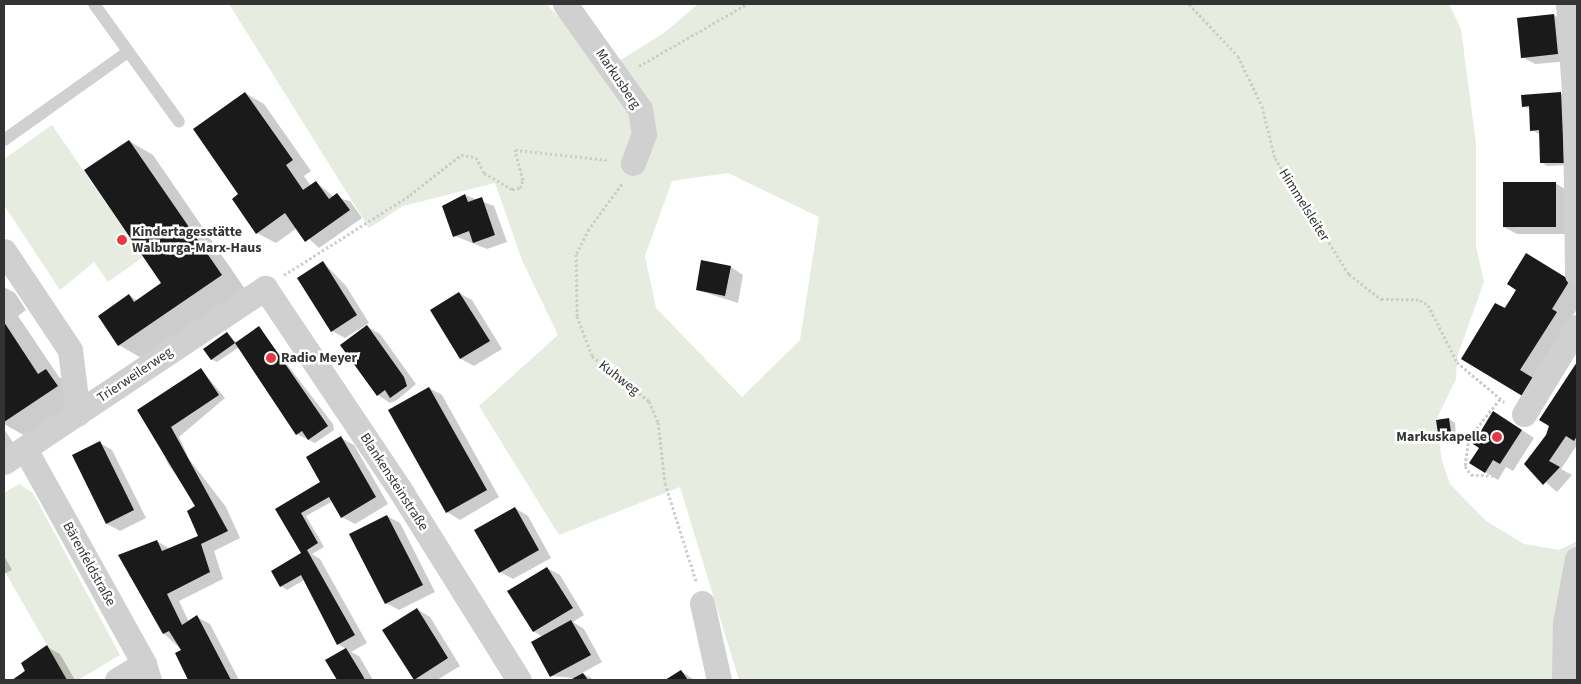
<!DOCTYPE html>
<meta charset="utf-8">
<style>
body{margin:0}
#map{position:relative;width:1581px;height:684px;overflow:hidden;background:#fff;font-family:"Source Sans 3",sans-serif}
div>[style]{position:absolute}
.green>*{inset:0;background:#e6ecdf}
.shadow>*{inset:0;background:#0003}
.building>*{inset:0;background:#1a1a1a}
.path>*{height:3px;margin-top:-1.5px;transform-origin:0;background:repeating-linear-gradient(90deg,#cdcdcd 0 2.5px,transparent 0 5px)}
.service>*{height:12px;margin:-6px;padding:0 6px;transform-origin:6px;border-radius:6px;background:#d0d0d0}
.minor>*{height:25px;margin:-12.5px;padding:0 12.5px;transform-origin:12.5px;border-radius:12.5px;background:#d0d0d0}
.dots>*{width:14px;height:14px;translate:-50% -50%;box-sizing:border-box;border:2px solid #fff;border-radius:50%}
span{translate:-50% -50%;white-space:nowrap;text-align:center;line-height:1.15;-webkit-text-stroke:5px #fff;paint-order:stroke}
.street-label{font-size:14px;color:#333}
.poi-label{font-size:14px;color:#333;font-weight:700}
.left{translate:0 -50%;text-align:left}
.right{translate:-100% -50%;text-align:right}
.frame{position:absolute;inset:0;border:5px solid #333;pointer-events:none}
</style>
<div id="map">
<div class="green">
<i style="clip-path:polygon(evenodd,229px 4px,546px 4px,609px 67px,664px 33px,698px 4px,1449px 4px,1461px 29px,1476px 144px,1476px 246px,1484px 282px,1457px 357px,1456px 379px,1436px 420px,1442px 461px,1450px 484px,1486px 521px,1524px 544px,1559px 550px,1577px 541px,1577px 680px,739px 680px,680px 487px,559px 535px,479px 406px,558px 335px,522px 260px,495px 183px,403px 206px,369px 228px,229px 4px,728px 173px,819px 217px,800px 340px,742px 397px,656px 308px,645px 256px,672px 181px,728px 173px)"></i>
<i style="clip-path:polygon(52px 125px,143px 257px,108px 282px,94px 262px,60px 290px,4px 205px,4px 159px)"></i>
<i style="clip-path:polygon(19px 484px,33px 493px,120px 655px,78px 680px,67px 680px,4px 570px,4px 493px)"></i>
</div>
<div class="shadow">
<i style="clip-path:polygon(1554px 15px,1567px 23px,1570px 61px,1535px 64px,1522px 57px)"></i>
<i style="clip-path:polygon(245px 93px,264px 104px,311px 171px,304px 176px,311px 186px,316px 182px,334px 197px,350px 201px,362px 218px,319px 248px,297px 228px,276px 243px,257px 233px,240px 195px)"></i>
<i style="clip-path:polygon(1560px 93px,1566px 97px,1570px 165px,1547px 166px,1541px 162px,1541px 135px,1532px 130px,1530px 109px,1523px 106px)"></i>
<i style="clip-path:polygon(129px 141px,153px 155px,245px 289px,143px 359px,119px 345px,129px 295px,138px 301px,163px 283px)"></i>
<i style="clip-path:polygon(1555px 183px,1568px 191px,1568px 234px,1517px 234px,1504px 227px)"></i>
<i style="clip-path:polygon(465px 195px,494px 206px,507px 242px,487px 249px,455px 236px)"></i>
<i style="clip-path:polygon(1526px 255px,1577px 285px,1577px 309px,1532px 379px,1463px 359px,1518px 290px)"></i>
<i style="clip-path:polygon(323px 262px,346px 286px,369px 323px,345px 338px,332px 331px)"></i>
<i style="clip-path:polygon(731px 267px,743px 275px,738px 303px,697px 290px)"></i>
<i style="clip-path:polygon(4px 287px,15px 293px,26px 310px,18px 316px,59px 377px,78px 388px,89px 405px,34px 441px,4px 424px)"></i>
<i style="clip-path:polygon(459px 293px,472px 300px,502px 349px,474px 366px,461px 359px,431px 310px)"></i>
<i style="clip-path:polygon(368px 327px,380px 334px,416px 384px,397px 400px,390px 403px,378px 395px)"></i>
<i style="clip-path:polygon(259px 328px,333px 424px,334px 430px,315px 443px,297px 434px,239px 347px,217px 362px,211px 359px,228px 334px,237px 343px)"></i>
<i style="clip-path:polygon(1577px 364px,1577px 445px,1561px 469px,1572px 475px,1557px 492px,1525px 464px,1547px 436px,1554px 398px)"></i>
<i style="clip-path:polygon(201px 369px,225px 398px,179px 437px,189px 459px,226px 507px,240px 538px,214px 551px,223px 579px,179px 601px,189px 622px,197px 617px,210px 624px,239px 680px,189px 680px,177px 654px,183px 651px,163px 633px,157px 541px,170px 549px,200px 536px,198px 507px,168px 464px,156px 438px)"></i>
<i style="clip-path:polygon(429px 388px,442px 395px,499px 497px,460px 520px,447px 512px)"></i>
<i style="clip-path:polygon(1449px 419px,1455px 423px,1456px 435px,1446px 437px,1440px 434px)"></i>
<i style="clip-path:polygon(1506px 420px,1534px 438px,1513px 471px,1506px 467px,1498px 480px,1471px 463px)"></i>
<i style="clip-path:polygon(4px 429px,14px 444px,4px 450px)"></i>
<i style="clip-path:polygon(341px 438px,354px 445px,388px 504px,355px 524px,342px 517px,333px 501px,306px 516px,324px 547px,312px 554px,320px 559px,367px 643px,351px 652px,359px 656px,373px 680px,338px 680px,326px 660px,346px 649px,338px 644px,304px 580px,287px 590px,281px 586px,303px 554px,277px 509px,320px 484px)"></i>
<i style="clip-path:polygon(100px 443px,112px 450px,146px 518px,120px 531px,107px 524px,73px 456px)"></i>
<i style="clip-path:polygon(515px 508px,528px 516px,551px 558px,513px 579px,500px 572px)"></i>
<i style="clip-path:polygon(387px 516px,400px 523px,435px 592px,399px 610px,386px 603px)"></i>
<i style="clip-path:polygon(4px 556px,12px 570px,4px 574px)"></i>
<i style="clip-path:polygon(547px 568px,560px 575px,584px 615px,573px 622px,584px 629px,602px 662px,582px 673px,594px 680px,551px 676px,543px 637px,533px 631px)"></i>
<i style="clip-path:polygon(417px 609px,430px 617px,460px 666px,437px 680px,414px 679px)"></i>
<i style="clip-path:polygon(47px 647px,60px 654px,75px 680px,15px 680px)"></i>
<i style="clip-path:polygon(681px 671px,693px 679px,695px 680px,667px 680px)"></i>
</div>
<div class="building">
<i style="clip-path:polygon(1554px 14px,1558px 54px,1521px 58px,1517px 18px)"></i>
<i style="clip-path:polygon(245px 92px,293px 160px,286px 165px,303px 190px,316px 181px,329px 199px,337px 193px,350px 210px,305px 242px,285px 213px,256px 234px,232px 199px,238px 194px,193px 129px)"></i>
<i style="clip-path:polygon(1561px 92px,1564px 163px,1540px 163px,1539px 130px,1530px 131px,1529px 106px,1522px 107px,1521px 95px)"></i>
<i style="clip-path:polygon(129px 140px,222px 275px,118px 346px,98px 316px,129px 294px,134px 302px,161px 283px,84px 170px)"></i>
<i style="clip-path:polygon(1503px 182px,1556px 182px,1556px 227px,1503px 227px)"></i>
<i style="clip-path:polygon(465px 194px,468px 202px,482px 197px,495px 235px,473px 243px,469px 231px,453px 237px,442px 206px)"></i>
<i style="clip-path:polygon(1526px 253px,1570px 280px,1552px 309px,1557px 312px,1520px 370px,1535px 379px,1524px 397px,1461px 359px,1495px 303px,1505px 308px,1516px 290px,1507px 284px)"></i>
<i style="clip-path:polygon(701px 260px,731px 266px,725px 296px,696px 290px)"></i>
<i style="clip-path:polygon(323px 261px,357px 315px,331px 332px,297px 278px)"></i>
<i style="clip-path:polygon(459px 292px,490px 341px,460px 359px,430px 310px)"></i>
<i style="clip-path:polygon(4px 322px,38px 374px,46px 369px,58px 386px,4px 422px)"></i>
<i style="clip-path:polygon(367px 325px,404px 377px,407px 386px,390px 398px,385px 390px,377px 396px,340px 345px)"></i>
<i style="clip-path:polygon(259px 326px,328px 426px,308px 440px,302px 431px,296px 435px,235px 343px)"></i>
<i style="clip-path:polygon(227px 332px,235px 343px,211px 360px,203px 349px)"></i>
<i style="clip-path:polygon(1577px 362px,1577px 436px,1574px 441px,1566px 436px,1549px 461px,1560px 467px,1543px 485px,1524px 464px,1546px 435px,1549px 426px,1539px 420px)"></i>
<i style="clip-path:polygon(201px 368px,219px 395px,171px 427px,228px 531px,201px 544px,210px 572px,167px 594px,182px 625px,197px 615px,231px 680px,188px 680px,175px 653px,181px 650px,169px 631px,163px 634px,118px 555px,157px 540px,162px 551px,198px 536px,187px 511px,195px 506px,137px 410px)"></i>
<i style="clip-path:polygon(429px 387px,487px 490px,446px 513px,388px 410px)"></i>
<i style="clip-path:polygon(1493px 411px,1522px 430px,1500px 464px,1493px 460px,1485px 473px,1469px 463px,1479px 448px,1473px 444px)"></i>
<i style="clip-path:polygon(1449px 418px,1451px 432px,1438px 434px,1436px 420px)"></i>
<i style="clip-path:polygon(341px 436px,376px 497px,341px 518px,329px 497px,301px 513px,318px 543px,307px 550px,355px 635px,337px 645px,301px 575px,280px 587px,271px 571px,301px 553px,275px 509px,320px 482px,306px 457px)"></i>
<i style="clip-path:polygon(100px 441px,134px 510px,106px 524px,72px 455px)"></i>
<i style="clip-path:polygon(515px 507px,539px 550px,499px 573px,474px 530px)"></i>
<i style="clip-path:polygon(387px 515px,423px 585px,385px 604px,349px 534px)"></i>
<i style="clip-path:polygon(547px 567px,573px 608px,533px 632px,507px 591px)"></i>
<i style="clip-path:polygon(417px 608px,448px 658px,414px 680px,382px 630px)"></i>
<i style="clip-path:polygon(571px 620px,591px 655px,550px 677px,531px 642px)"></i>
<i style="clip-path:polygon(47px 645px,67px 680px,12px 680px,25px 671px,21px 663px)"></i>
<i style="clip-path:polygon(346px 648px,363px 676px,365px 680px,337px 680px,325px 660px)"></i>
<i style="clip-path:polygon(681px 670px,688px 680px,665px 680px)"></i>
<i style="clip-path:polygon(583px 673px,588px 680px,570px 680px)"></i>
</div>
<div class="path">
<i style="left:1189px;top:4px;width:71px;rotate:46.7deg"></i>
<i style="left:1238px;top:56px;width:55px;rotate:64.4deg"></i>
<i style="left:1262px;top:106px;width:54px;rotate:76deg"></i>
<i style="left:1275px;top:158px;width:138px;rotate:57.5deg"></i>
<i style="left:1349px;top:274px;width:41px;rotate:38deg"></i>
<i style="left:1381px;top:299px;width:39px;rotate:1deg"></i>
<i style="left:1420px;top:300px;width:9px;rotate:32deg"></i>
<i style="left:1428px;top:305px;width:64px;rotate:63deg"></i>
<i style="left:1457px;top:362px;width:62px;rotate:40.4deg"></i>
<i style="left:639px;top:66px;width:125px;rotate:-29.9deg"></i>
<i style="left:622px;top:184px;width:56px;rotate:126.3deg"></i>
<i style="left:589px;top:229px;width:28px;rotate:117deg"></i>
<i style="left:576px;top:254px;width:62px;rotate:89.1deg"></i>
<i style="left:577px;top:316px;width:43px;rotate:69.4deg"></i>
<i style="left:592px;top:356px;width:73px;rotate:38.3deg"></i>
<i style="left:649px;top:401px;width:23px;rotate:67deg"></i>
<i style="left:658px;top:422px;width:61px;rotate:83.5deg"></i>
<i style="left:665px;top:483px;width:103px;rotate:72.4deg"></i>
<i style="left:284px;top:275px;width:149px;rotate:-32.4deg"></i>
<i style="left:410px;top:195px;width:65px;rotate:-38.1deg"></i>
<i style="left:461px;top:155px;width:15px;rotate:8deg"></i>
<i style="left:476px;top:157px;width:18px;rotate:63deg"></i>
<i style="left:484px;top:173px;width:32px;rotate:30deg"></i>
<i style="left:512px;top:189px;width:8px;rotate:-7deg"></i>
<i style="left:520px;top:188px;width:9px;rotate:-69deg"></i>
<i style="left:523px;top:180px;width:31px;rotate:-105deg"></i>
<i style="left:515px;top:150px;width:95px;rotate:6.1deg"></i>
<i style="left:1500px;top:399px;width:50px;rotate:128.5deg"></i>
<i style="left:1469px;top:438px;width:28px;rotate:98deg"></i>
<i style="left:1465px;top:466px;width:11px;rotate:56deg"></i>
<i style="left:1471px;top:475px;width:25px;rotate:2deg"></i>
<i style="left:1496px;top:476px;width:48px;rotate:-51.7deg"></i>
</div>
<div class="service">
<i style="left:94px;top:4px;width:145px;rotate:54.2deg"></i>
<i style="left:4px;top:140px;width:152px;rotate:-35.4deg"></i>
</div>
<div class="minor">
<i style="left:565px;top:4px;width:129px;rotate:54.5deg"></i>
<i style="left:640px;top:109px;width:25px;rotate:81deg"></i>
<i style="left:644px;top:134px;width:31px;rotate:111deg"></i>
<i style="left:1568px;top:4px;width:103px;rotate:86.1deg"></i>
<i style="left:1575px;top:107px;width:167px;rotate:89.3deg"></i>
<i style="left:4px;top:251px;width:119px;rotate:56.3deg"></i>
<i style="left:70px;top:350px;width:64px;rotate:82.9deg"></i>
<i style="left:1524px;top:414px;width:102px;rotate:-58.7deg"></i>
<i style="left:25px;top:449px;width:246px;rotate:61deg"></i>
<i style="left:144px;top:664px;width:17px;rotate:73deg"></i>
<i style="left:4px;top:462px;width:314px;rotate:-33.7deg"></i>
<i style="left:265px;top:288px;width:247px;rotate:56.2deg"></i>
<i style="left:402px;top:493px;width:221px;rotate:58deg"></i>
<i style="left:702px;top:603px;width:79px;rotate:77.6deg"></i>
<i style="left:117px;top:680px;width:31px;rotate:-31deg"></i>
<i style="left:1564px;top:680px;width:57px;rotate:-89deg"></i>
<i style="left:1565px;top:623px;width:65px;rotate:-79.4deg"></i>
</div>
<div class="dots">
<i style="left:122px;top:240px;background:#e63946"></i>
<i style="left:271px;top:358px;background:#e63946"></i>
<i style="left:1497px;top:437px;background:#e63946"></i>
</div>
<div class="street-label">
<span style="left:618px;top:79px;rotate:56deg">Markusberg</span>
<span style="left:1304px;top:205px;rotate:58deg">Himmelsleiter</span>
<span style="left:135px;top:375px;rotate:-34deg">Trierweilerweg</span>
<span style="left:619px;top:378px;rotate:38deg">Kuhweg</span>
<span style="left:394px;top:482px;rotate:57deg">Blankensteinstraße</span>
<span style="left:89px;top:564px;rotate:61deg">Bärenfeldstraße</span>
</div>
<div class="poi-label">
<span class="left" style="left:132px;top:240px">Kindertagesstätte<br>Walburga-Marx-Haus</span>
<span class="left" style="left:281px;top:358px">Radio Meyer</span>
<span class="right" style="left:1487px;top:437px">Markuskapelle</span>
</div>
<div class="frame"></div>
</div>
